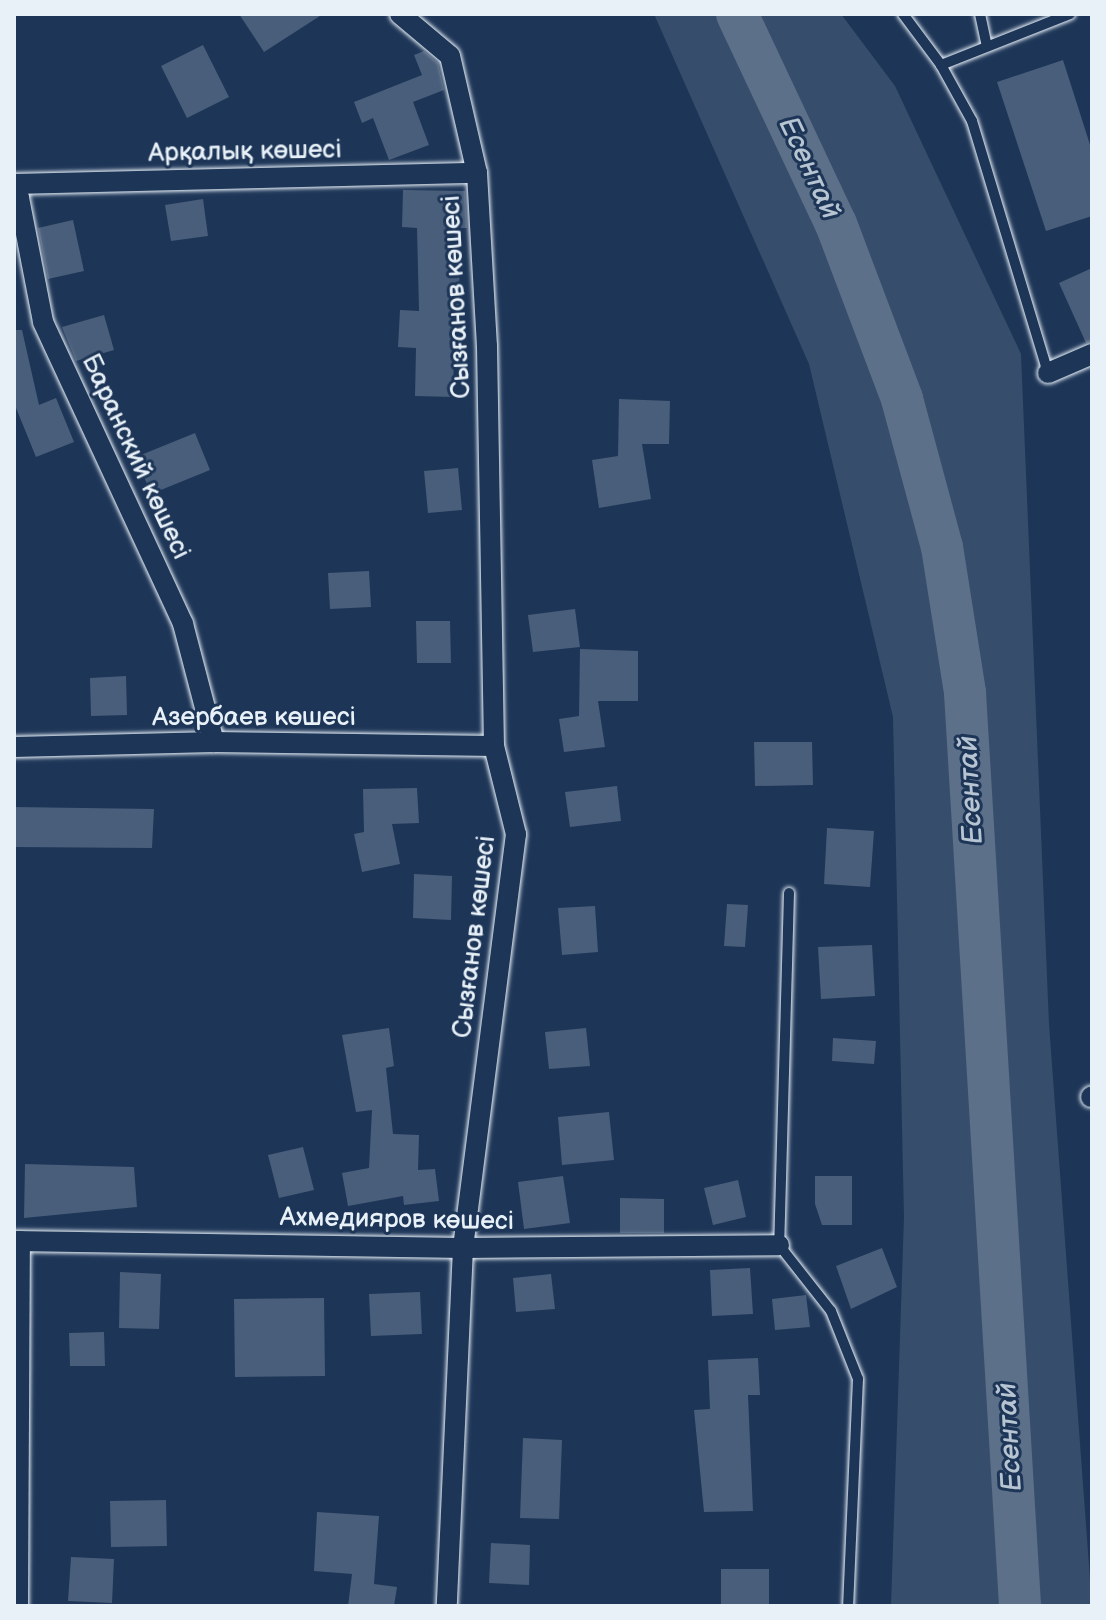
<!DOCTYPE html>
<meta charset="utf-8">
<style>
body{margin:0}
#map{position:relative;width:1106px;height:1620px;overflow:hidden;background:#1d3557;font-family:"Balsamiq Sans",sans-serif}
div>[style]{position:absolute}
.green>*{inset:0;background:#374d6c}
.river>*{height:42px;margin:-21px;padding:0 21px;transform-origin:21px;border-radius:21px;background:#5d7089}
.building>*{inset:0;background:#495e7a}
.roads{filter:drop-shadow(0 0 2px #e8f1f8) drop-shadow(0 0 2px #e8f1f8)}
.lane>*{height:10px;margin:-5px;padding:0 5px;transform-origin:5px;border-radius:5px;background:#1d3557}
.street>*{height:20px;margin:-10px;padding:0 10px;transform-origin:10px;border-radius:10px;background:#1d3557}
span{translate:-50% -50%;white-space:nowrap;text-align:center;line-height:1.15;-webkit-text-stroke:6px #1d3557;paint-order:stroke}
.street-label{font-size:26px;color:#e8f1f8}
.water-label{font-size:28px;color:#b7c4d1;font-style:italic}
.frame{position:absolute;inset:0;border:16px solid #e8f1f8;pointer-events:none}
</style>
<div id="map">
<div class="green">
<i style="clip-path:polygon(654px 14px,841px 14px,895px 86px,1021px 354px,1049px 1024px,1092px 1606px,891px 1606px,904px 1217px,893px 717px,809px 364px)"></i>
</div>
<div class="river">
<i style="left:737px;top:14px;width:232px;rotate:64.8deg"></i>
<i style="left:836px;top:224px;width:187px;rotate:69.3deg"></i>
<i style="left:902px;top:399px;width:153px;rotate:74.9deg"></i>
<i style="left:942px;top:547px;width:148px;rotate:81deg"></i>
<i style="left:965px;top:693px;width:915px;rotate:86.55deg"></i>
</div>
<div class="building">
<i style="clip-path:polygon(239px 14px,323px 14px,264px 52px)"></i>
<i style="clip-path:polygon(203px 45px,229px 97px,187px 118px,161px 66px)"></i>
<i style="clip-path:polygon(424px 51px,438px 63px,444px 90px,413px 102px,429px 145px,389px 160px,373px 118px,362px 123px,354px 102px,422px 75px,414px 55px)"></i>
<i style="clip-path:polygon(1063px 60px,1092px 151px,1092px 216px,1046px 231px,997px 82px)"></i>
<i style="clip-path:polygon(403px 190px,465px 191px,467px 228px,459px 228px,460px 350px,454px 349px,453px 397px,415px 396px,416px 348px,398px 347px,400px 310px,419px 311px,417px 228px,402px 227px)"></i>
<i style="clip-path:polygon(203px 199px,208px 236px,171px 241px,165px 205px)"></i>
<i style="clip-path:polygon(73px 220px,84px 271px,48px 279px,38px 228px)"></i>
<i style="clip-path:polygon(1092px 268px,1092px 341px,1086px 343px,1059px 283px)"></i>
<i style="clip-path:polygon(104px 315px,114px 350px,76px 361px,62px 327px)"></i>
<i style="clip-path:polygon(14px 330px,22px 330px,39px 405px,56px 398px,74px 442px,36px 457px,14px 403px)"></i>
<i style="clip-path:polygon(619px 399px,670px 401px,669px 444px,642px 444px,651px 499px,599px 508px,592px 460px,618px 456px)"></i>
<i style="clip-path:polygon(195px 433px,210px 470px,151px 494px,136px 457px)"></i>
<i style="clip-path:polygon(458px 468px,462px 510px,428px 513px,424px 471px)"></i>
<i style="clip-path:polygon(369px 571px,371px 607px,330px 609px,328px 573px)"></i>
<i style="clip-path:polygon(575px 609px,580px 647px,533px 652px,528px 615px)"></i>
<i style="clip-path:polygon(416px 621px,450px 621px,451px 663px,417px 663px)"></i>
<i style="clip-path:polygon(580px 649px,638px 651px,638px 701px,598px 701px,605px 747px,564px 752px,559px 719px,579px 716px)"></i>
<i style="clip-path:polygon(126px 676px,127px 715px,91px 716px,90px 678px)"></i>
<i style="clip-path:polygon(754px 742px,812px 742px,813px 785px,755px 786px)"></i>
<i style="clip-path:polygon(617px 786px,621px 821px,570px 827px,565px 792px)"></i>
<i style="clip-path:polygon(417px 788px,419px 823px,392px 824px,400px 864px,362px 872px,354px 834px,364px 832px,363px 789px)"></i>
<i style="clip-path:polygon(14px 807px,154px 809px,152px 848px,14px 847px)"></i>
<i style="clip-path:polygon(827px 828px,874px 831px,870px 887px,824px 884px)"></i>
<i style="clip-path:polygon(414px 874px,452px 876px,451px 920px,413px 918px)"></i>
<i style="clip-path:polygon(727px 904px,748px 905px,745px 947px,724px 946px)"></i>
<i style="clip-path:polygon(595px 906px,598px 952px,562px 955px,558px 908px)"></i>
<i style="clip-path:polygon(872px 945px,875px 996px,821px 999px,818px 947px)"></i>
<i style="clip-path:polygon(389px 1028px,394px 1066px,386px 1068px,393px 1134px,419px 1135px,418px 1170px,435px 1169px,439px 1201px,404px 1205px,403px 1196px,348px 1206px,342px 1173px,369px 1168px,372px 1110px,356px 1112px,342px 1035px)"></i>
<i style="clip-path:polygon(586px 1028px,590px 1066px,549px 1069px,545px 1032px)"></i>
<i style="clip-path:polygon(833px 1038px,876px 1041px,874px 1064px,832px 1061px)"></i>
<i style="clip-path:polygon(609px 1112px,614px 1160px,562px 1165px,558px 1117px)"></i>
<i style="clip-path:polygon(303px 1147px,314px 1190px,279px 1198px,268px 1155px)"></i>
<i style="clip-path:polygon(25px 1164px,134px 1167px,137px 1207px,24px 1218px)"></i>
<i style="clip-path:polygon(563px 1176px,570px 1223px,524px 1229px,518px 1182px)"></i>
<i style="clip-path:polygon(815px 1176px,852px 1176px,852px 1225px,822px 1225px,815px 1204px)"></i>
<i style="clip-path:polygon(738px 1180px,746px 1217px,713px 1225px,704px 1188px)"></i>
<i style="clip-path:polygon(620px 1198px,664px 1199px,664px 1233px,620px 1233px)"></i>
<i style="clip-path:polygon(882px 1248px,897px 1287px,851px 1309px,836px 1266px)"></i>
<i style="clip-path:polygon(750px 1268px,753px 1314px,712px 1316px,710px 1270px)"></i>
<i style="clip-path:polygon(120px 1272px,161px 1274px,159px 1329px,119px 1328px)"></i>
<i style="clip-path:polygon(551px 1274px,555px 1309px,516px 1312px,513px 1278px)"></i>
<i style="clip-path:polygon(420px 1292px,422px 1334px,371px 1336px,369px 1294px)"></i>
<i style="clip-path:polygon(806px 1295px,810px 1327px,775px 1330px,772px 1299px)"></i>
<i style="clip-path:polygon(324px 1298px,325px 1376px,235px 1377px,234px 1299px)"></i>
<i style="clip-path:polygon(104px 1332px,105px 1366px,70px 1366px,69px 1333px)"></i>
<i style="clip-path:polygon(758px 1358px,760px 1395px,748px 1395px,753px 1511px,704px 1512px,694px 1410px,710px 1409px,708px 1360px)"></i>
<i style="clip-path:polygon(523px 1438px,562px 1440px,559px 1519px,520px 1518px)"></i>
<i style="clip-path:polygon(166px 1500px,167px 1546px,111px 1547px,110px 1501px)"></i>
<i style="clip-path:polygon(317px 1512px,379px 1516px,374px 1584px,397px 1587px,394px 1606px,348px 1606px,352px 1574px,314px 1571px)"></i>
<i style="clip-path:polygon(491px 1543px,530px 1545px,529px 1585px,489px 1583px)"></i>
<i style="clip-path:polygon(71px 1557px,114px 1559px,112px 1603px,68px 1601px)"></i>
<i style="clip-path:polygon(721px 1569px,769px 1569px,769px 1606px,721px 1606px)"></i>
</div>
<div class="roads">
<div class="lane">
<i style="left:903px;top:14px;width:64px;rotate:53.3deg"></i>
<i style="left:941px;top:65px;width:64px;rotate:61deg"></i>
<i style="left:972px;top:121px;width:263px;rotate:73.2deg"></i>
<i style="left:980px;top:14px;width:33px;rotate:78deg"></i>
<i style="left:941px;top:65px;width:139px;rotate:-21.6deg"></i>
<i style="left:789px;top:893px;width:352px;rotate:91.6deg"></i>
<i style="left:779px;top:1245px;width:84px;rotate:51.8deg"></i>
<i style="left:831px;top:1311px;width:73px;rotate:68.3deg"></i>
<i style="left:858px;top:1379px;width:227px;rotate:92.5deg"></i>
</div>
<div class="street">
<i style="left:400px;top:14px;width:65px;rotate:40deg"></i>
<i style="left:450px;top:56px;width:120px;rotate:77deg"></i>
<i style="left:477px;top:173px;width:173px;rotate:86.7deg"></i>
<i style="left:487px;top:346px;width:400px;rotate:89deg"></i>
<i style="left:494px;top:746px;width:91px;rotate:76deg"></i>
<i style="left:516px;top:834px;width:417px;rotate:97.3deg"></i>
<i style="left:463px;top:1248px;width:358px;rotate:92.6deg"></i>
<i style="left:14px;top:184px;width:463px;rotate:-1.4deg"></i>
<i style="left:14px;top:195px;width:6px;rotate:31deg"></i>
<i style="left:19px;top:198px;width:126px;rotate:79deg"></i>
<i style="left:43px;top:322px;width:333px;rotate:65.1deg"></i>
<i style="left:183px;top:624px;width:122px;rotate:75.3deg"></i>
<i style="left:1048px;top:373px;width:48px;rotate:-23.4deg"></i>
<i style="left:14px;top:747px;width:200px;rotate:-1.4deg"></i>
<i style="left:214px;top:742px;width:280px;rotate:0.8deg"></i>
<i style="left:1091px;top:1097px;width:1px;rotate:-45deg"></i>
<i style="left:14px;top:1241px;width:449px;rotate:0.9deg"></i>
<i style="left:463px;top:1248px;width:316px;rotate:-0.5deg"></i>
<i style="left:18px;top:1606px;width:365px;rotate:-89.7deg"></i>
</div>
</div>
<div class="street-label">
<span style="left:245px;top:152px;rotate:-1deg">Арқалық көшесі</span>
<span style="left:457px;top:297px;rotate:-93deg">Сызғанов көшесі</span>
<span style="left:135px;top:457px;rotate:65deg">Баранский көшесі</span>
<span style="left:254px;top:718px">Азербаев көшесі</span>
<span style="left:475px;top:937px;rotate:-83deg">Сызғанов көшесі</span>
<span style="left:397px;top:1220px;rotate:1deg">Ахмедияров көшесі</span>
</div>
<div class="water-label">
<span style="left:809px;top:168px;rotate:65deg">Есентай</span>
<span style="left:971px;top:790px;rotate:-93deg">Есентай</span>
<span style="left:1010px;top:1437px;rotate:-93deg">Есентай</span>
</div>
<div class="frame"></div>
</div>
